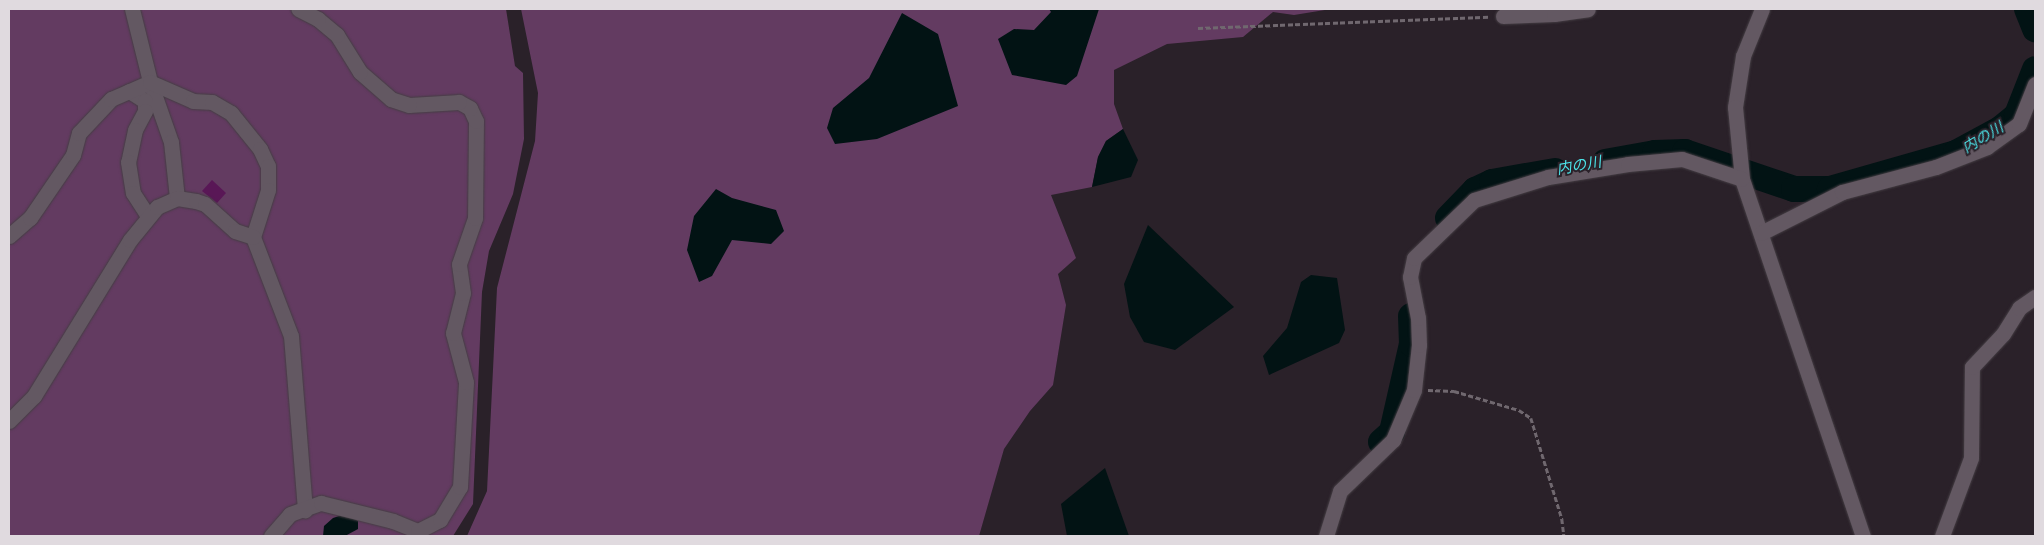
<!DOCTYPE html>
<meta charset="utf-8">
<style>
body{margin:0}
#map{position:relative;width:2044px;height:545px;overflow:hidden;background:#2a2129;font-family:Raleway,"Noto Sans JP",sans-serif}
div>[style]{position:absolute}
.green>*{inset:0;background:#633b61}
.water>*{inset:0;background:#021314}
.river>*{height:26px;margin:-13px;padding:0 13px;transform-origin:13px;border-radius:13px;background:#021314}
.building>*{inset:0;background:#591756}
.path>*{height:2.5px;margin-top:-1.25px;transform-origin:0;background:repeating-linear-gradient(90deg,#70686f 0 5px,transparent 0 7.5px)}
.roads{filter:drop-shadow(0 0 1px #443d43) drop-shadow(0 0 1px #443d43)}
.minor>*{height:15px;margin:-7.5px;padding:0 7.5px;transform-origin:7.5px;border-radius:7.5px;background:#635862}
span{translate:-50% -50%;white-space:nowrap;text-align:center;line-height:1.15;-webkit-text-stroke:4px #2a2129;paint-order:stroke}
.water-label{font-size:15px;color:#4be2e7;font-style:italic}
.frame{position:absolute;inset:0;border:10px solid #e0dadf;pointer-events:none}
</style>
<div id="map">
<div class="green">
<i style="clip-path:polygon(9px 9px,506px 9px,515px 66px,523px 73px,524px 139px,513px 194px,489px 251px,482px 292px,473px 504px,453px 536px,9px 536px)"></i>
<i style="clip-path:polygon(521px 9px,1331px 9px,1294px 15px,1273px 12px,1243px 37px,1167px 44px,1114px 70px,1114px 104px,1123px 129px,1106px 141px,1098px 157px,1092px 187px,1051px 195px,1076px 258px,1058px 274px,1066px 305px,1053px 385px,1030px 411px,1004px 449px,979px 536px,467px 536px,487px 491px,497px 288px,535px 141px,538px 93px)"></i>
</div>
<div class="water">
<i style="clip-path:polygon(1049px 9px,1099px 9px,1077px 76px,1066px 85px,1012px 75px,998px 39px,1014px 29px,1034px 30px,1051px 12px)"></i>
<i style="clip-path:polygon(902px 13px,938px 34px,958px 106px,877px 139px,835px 144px,827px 128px,833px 108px,869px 78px)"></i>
<i style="clip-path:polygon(1123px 129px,1138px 160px,1131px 177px,1092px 187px,1098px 157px,1106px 141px)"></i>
<i style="clip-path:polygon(716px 189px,732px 198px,776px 210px,784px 231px,771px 244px,732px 240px,712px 276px,699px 282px,687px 250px,694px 216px)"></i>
<i style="clip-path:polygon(1148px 225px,1234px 307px,1175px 350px,1144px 342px,1130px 317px,1124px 284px)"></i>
<i style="clip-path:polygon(1311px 275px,1337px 278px,1345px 330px,1339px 343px,1269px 375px,1263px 356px,1287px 328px,1301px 282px)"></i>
<i style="clip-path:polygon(1105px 468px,1129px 536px,1067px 536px,1061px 504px)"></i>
<i style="clip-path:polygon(345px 514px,358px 521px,358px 529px,345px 536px,323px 536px,324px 526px,333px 518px)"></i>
</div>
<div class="river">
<i style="left:2027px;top:9px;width:22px;rotate:68deg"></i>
<i style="left:1605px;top:162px;width:51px;rotate:-10.2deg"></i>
<i style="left:1655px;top:153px;width:30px;rotate:-2deg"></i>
<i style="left:1685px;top:152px;width:115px;rotate:18.7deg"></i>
<i style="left:1794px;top:189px;width:36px"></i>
<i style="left:1830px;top:189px;width:131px;rotate:-15.9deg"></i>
<i style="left:1956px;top:153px;width:50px;rotate:-28.6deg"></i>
<i style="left:2000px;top:129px;width:22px;rotate:-39deg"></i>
<i style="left:2017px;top:115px;width:49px;rotate:-68.6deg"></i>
<i style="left:1448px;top:218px;width:39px;rotate:-46deg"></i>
<i style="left:1475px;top:190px;width:19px;rotate:-25deg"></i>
<i style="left:1492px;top:182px;width:64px;rotate:-9.9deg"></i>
<i style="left:1381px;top:442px;width:15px;rotate:-42deg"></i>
<i style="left:1392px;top:432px;width:90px;rotate:-77.2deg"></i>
<i style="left:1412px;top:344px;width:28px;rotate:-92deg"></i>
</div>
<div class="building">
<i style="clip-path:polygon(212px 180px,226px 193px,217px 203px,202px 191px)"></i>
</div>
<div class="path">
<i style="left:1198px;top:28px;width:291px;rotate:-2.2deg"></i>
<i style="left:1428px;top:390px;width:26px;rotate:2deg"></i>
<i style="left:1454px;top:391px;width:68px;rotate:16.3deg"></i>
<i style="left:1519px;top:410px;width:14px;rotate:34deg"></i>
<i style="left:1531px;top:418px;width:106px;rotate:72.9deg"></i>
<i style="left:1562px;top:519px;width:17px;rotate:83deg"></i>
</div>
<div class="roads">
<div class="minor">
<i style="left:132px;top:9px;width:75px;rotate:76.1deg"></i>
<i style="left:150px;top:82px;width:64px;rotate:70.7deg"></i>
<i style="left:171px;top:142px;width:56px;rotate:83.9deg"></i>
<i style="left:1762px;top:9px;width:51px;rotate:112deg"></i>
<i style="left:1743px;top:56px;width:52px;rotate:98.9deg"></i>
<i style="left:1735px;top:107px;width:72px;rotate:84.4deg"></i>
<i style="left:1742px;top:179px;width:377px;rotate:71.3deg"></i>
<i style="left:1503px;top:16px;width:51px;rotate:-2.2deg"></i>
<i style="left:1554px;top:14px;width:34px;rotate:-8deg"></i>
<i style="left:129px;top:91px;width:19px;rotate:32deg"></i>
<i style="left:145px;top:101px;width:10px;rotate:90deg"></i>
<i style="left:145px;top:111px;width:21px;rotate:118deg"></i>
<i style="left:135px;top:130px;width:33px;rotate:102deg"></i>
<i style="left:128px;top:162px;width:31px;rotate:81deg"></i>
<i style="left:133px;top:193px;width:27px;rotate:57deg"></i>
<i style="left:1761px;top:233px;width:91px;rotate:-26.8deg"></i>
<i style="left:1842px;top:192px;width:97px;rotate:-14.9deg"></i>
<i style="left:1936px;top:167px;width:55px;rotate:-21.4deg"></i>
<i style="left:1987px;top:147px;width:39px;rotate:-36deg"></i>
<i style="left:2019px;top:124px;width:43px;rotate:-68.2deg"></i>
<i style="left:9px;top:236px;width:28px;rotate:-41deg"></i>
<i style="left:30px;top:218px;width:76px;rotate:-55.7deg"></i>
<i style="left:73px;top:155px;width:23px;rotate:-75deg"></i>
<i style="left:79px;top:133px;width:47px;rotate:-46.7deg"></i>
<i style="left:111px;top:99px;width:43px;rotate:-23.6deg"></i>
<i style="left:150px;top:82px;width:47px;rotate:23.8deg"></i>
<i style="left:193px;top:101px;width:19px;rotate:3deg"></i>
<i style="left:212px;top:102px;width:22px;rotate:30deg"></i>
<i style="left:231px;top:113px;width:46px;rotate:51.1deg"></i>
<i style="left:260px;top:149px;width:19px;rotate:65deg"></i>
<i style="left:268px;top:166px;width:24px;rotate:90deg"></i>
<i style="left:268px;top:190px;width:49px;rotate:107.7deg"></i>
<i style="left:253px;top:237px;width:106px;rotate:69deg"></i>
<i style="left:291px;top:336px;width:175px;rotate:85.4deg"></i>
<i style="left:9px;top:421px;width:35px;rotate:-45deg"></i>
<i style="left:34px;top:396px;width:183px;rotate:-58.4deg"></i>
<i style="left:130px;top:240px;width:43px;rotate:-50.7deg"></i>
<i style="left:157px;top:207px;width:22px;rotate:-24deg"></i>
<i style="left:177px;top:198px;width:19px;rotate:9deg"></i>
<i style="left:196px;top:201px;width:9px;rotate:18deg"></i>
<i style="left:205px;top:204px;width:40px;rotate:42deg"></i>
<i style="left:235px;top:231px;width:19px;rotate:18deg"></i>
<i style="left:271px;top:536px;width:29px;rotate:-49deg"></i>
<i style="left:290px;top:514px;width:33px;rotate:-20deg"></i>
<i style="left:321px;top:503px;width:74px;rotate:14deg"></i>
<i style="left:393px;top:521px;width:27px;rotate:22deg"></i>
<i style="left:418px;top:531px;width:25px;rotate:-27deg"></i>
<i style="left:440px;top:520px;width:39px;rotate:-59deg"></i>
<i style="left:460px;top:487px;width:105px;rotate:-86.7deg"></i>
<i style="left:466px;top:382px;width:51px;rotate:-104.9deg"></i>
<i style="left:453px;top:333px;width:41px;rotate:-76deg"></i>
<i style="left:463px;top:293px;width:29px;rotate:-98deg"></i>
<i style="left:459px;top:264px;width:49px;rotate:-70.8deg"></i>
<i style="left:475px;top:218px;width:97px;rotate:-89.4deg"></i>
<i style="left:476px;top:121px;width:14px;rotate:-115deg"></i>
<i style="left:470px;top:108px;width:13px;rotate:-151deg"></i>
<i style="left:459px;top:102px;width:50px;rotate:176.6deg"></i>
<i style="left:409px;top:105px;width:19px;rotate:-162deg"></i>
<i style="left:391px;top:99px;width:41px;rotate:-138.9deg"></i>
<i style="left:360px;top:72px;width:44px;rotate:-121.9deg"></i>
<i style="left:337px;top:35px;width:25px;rotate:-140deg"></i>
<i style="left:318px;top:19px;width:22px;rotate:-153deg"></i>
<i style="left:1326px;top:536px;width:47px;rotate:-72.7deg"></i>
<i style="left:1340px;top:491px;width:74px;rotate:-43.9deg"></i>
<i style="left:1393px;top:440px;width:54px;rotate:-67.2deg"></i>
<i style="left:1414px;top:390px;width:45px;rotate:-83.7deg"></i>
<i style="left:1419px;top:345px;width:27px;rotate:-92deg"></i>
<i style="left:1418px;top:318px;width:42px;rotate:-101deg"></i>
<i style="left:1410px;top:277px;width:19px;rotate:-78deg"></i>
<i style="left:1414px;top:258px;width:83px;rotate:-44deg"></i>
<i style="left:1474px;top:200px;width:77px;rotate:-17.3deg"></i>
<i style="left:1548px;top:177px;width:81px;rotate:-9.2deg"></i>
<i style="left:1628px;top:164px;width:54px;rotate:-5.3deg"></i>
<i style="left:1682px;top:159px;width:63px;rotate:18.4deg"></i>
<i style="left:1942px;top:536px;width:83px;rotate:-69.6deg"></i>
<i style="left:1971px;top:458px;width:91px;rotate:-89.4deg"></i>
<i style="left:1972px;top:367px;width:45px;rotate:-46.8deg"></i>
<i style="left:2003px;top:334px;width:31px;rotate:-58deg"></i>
<i style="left:2019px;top:308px;width:19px;rotate:-35deg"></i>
</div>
</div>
<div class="water-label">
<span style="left:1983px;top:138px;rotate:-31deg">内の川</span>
<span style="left:1579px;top:166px;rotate:-10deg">内の川</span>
</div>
<div class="frame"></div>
</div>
